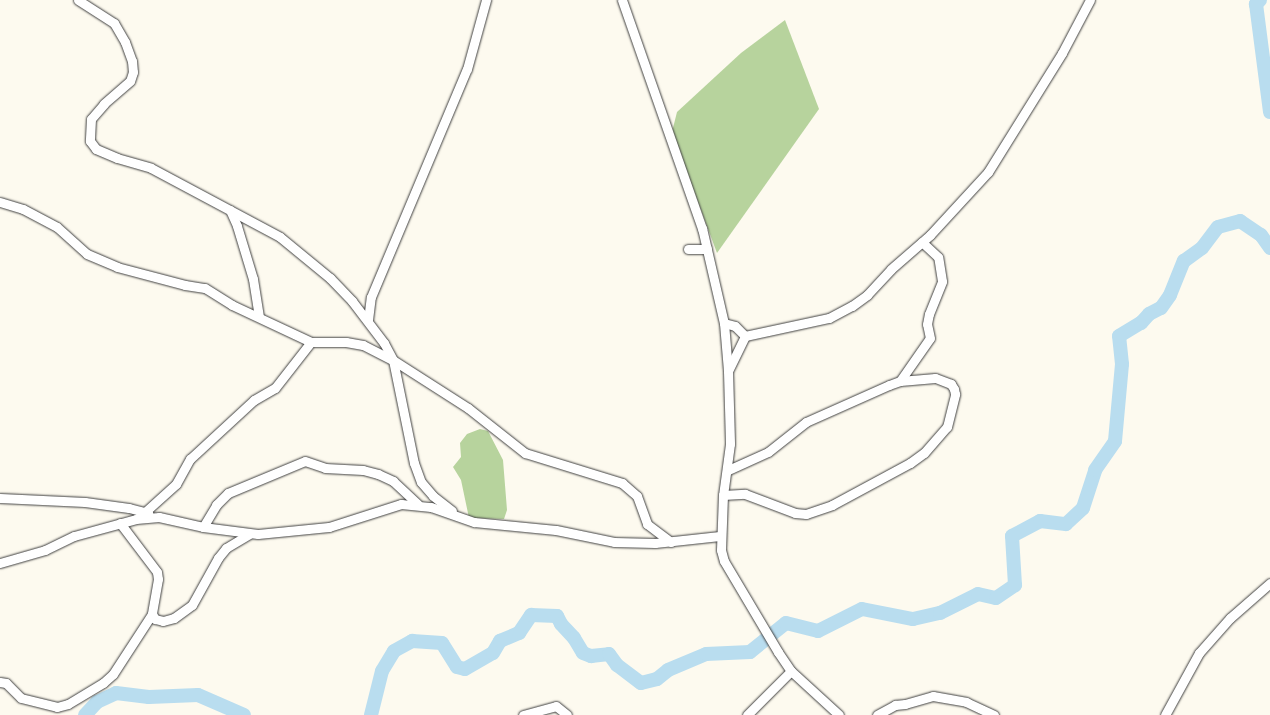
<!DOCTYPE html>
<style>
body{margin:0}
#map{position:relative;width:1270px;height:715px;overflow:hidden;background:#fdfaef;font-family:Bitter,serif}
div>[style]{position:absolute}
.forest>*{inset:0;background:#b7d39d}
.river>*{height:14px;margin:-7px;padding:0 7px;transform-origin:7px;border-radius:7px;background:#b9ddef}
.roads{filter:drop-shadow(0 0 1px #404040) drop-shadow(0 0 1px #404040)}
.minor>*{height:9px;margin:-4.5px;padding:0 4.5px;transform-origin:4.5px;border-radius:4.5px;background:#fff}
span{translate:-50% -50%;white-space:nowrap;text-align:center;line-height:1.15;-webkit-text-stroke:5px #fff;paint-order:stroke}
</style>
<div id="map">
<div class="forest">
<i style="clip-path:polygon(785px 20px,819px 109px,717px 253px,672px 132px,677px 112px,741px 53px)"></i>
<i style="clip-path:polygon(480px 429px,488px 431px,503px 460px,507px 510px,504px 519px,469px 518px,461px 480px,453px 467px,461px 457px,460px 443px,467px 434px)"></i>
</div>
<div class="river">
<i style="left:1260px;top:0;width:6px;rotate:135deg"></i>
<i style="left:1256px;top:4px;width:109px;rotate:82.6deg"></i>
<i style="left:85px;top:715px;width:18px;rotate:-47deg"></i>
<i style="left:97px;top:702px;width:21px;rotate:-25deg"></i>
<i style="left:116px;top:693px;width:33px;rotate:7deg"></i>
<i style="left:149px;top:697px;width:49px;rotate:-2.3deg"></i>
<i style="left:198px;top:695px;width:50px;rotate:23.5deg"></i>
<i style="left:371px;top:715px;width:45px;rotate:-76deg"></i>
<i style="left:382px;top:671px;width:23px;rotate:-59deg"></i>
<i style="left:394px;top:651px;width:21px;rotate:-29deg"></i>
<i style="left:412px;top:641px;width:30px;rotate:4deg"></i>
<i style="left:442px;top:643px;width:28px;rotate:58deg"></i>
<i style="left:457px;top:667px;width:8px;rotate:14deg"></i>
<i style="left:465px;top:669px;width:32px;rotate:-30deg"></i>
<i style="left:493px;top:653px;width:14px;rotate:-60deg"></i>
<i style="left:500px;top:641px;width:21px;rotate:-23deg"></i>
<i style="left:519px;top:633px;width:22px;rotate:-56deg"></i>
<i style="left:531px;top:615px;width:26px;rotate:2deg"></i>
<i style="left:557px;top:616px;width:9px;rotate:63deg"></i>
<i style="left:561px;top:624px;width:19px;rotate:47deg"></i>
<i style="left:574px;top:638px;width:17px;rotate:59deg"></i>
<i style="left:583px;top:653px;width:9px;rotate:21deg"></i>
<i style="left:591px;top:656px;width:18px;rotate:-6deg"></i>
<i style="left:609px;top:654px;width:14px;rotate:54deg"></i>
<i style="left:617px;top:665px;width:30px;rotate:37deg"></i>
<i style="left:641px;top:683px;width:16px;rotate:-14deg"></i>
<i style="left:657px;top:679px;width:14px;rotate:-39deg"></i>
<i style="left:668px;top:670px;width:41px;rotate:-22.8deg"></i>
<i style="left:706px;top:654px;width:44px;rotate:-2.6deg"></i>
<i style="left:750px;top:652px;width:46px;rotate:-38.9deg"></i>
<i style="left:786px;top:623px;width:33px;rotate:14deg"></i>
<i style="left:818px;top:631px;width:49px;rotate:-26.6deg"></i>
<i style="left:862px;top:609px;width:52px;rotate:11.1deg"></i>
<i style="left:913px;top:619px;width:28px;rotate:-13deg"></i>
<i style="left:940px;top:613px;width:42px;rotate:-26.6deg"></i>
<i style="left:978px;top:594px;width:18px;rotate:13deg"></i>
<i style="left:996px;top:598px;width:23px;rotate:-34deg"></i>
<i style="left:1015px;top:585px;width:49px;rotate:-93.5deg"></i>
<i style="left:1012px;top:536px;width:32px;rotate:-28deg"></i>
<i style="left:1040px;top:521px;width:26px;rotate:7deg"></i>
<i style="left:1066px;top:524px;width:23px;rotate:-43deg"></i>
<i style="left:1083px;top:508px;width:40px;rotate:-72deg"></i>
<i style="left:1095px;top:470px;width:35px;rotate:-55deg"></i>
<i style="left:1115px;top:441px;width:77px;rotate:-84.8deg"></i>
<i style="left:1122px;top:364px;width:28px;rotate:-96deg"></i>
<i style="left:1119px;top:336px;width:26px;rotate:-31deg"></i>
<i style="left:1141px;top:323px;width:12px;rotate:-48deg"></i>
<i style="left:1149px;top:314px;width:13px;rotate:-27deg"></i>
<i style="left:1161px;top:308px;width:16px;rotate:-55deg"></i>
<i style="left:1170px;top:295px;width:37px;rotate:-68deg"></i>
<i style="left:1184px;top:261px;width:22px;rotate:-36deg"></i>
<i style="left:1202px;top:248px;width:26px;rotate:-53deg"></i>
<i style="left:1218px;top:227px;width:23px;rotate:-15deg"></i>
<i style="left:1240px;top:221px;width:25px;rotate:34deg"></i>
<i style="left:1261px;top:235px;width:16px;rotate:55deg"></i>
</div>
<div class="roads">
<div class="minor">
<i style="left:78px;top:0;width:43px;rotate:32.6deg"></i>
<i style="left:114px;top:23px;width:22px;rotate:60deg"></i>
<i style="left:125px;top:42px;width:20px;rotate:70deg"></i>
<i style="left:132px;top:61px;width:11px;rotate:85deg"></i>
<i style="left:133px;top:72px;width:9px;rotate:108deg"></i>
<i style="left:130px;top:81px;width:35px;rotate:139deg"></i>
<i style="left:104px;top:104px;width:20px;rotate:131deg"></i>
<i style="left:91px;top:119px;width:22px;rotate:93deg"></i>
<i style="left:90px;top:141px;width:10px;rotate:53deg"></i>
<i style="left:96px;top:149px;width:23px;rotate:23deg"></i>
<i style="left:117px;top:158px;width:35px;rotate:16deg"></i>
<i style="left:151px;top:168px;width:146px;rotate:28.1deg"></i>
<i style="left:280px;top:237px;width:65px;rotate:39.4deg"></i>
<i style="left:330px;top:278px;width:32px;rotate:46deg"></i>
<i style="left:352px;top:301px;width:53px;rotate:52.7deg"></i>
<i style="left:384px;top:343px;width:19px;rotate:62deg"></i>
<i style="left:393px;top:360px;width:89px;rotate:32.6deg"></i>
<i style="left:468px;top:408px;width:73px;rotate:38.3deg"></i>
<i style="left:525px;top:453px;width:102px;rotate:17.2deg"></i>
<i style="left:622px;top:483px;width:20px;rotate:41deg"></i>
<i style="left:637px;top:496px;width:30px;rotate:70deg"></i>
<i style="left:647px;top:524px;width:30px;rotate:37deg"></i>
<i style="left:622px;top:0;width:242px;rotate:70.7deg"></i>
<i style="left:702px;top:228px;width:98px;rotate:77deg"></i>
<i style="left:724px;top:323px;width:48px;rotate:85.2deg"></i>
<i style="left:728px;top:371px;width:73px;rotate:88.4deg"></i>
<i style="left:730px;top:444px;width:51px;rotate:97.8deg"></i>
<i style="left:723px;top:495px;width:55px;rotate:92.1deg"></i>
<i style="left:721px;top:550px;width:11px;rotate:75deg"></i>
<i style="left:724px;top:561px;width:106px;rotate:59.3deg"></i>
<i style="left:778px;top:652px;width:23px;rotate:56deg"></i>
<i style="left:791px;top:671px;width:65px;rotate:42.5deg"></i>
<i style="left:0;top:202px;width:24px;rotate:17deg"></i>
<i style="left:23px;top:209px;width:38px;rotate:28deg"></i>
<i style="left:57px;top:227px;width:40px;rotate:42deg"></i>
<i style="left:87px;top:254px;width:33px;rotate:23deg"></i>
<i style="left:117px;top:267px;width:70px;rotate:14.8deg"></i>
<i style="left:185px;top:285px;width:20px;rotate:9deg"></i>
<i style="left:205px;top:288px;width:32px;rotate:32deg"></i>
<i style="left:232px;top:305px;width:87px;rotate:25.1deg"></i>
<i style="left:311px;top:342px;width:35px"></i>
<i style="left:346px;top:342px;width:17px;rotate:10deg"></i>
<i style="left:363px;top:345px;width:34px;rotate:27deg"></i>
<i style="left:393px;top:360px;width:105px;rotate:78.5deg"></i>
<i style="left:414px;top:463px;width:20px;rotate:70deg"></i>
<i style="left:421px;top:482px;width:18px;rotate:49deg"></i>
<i style="left:433px;top:496px;width:24px;rotate:38deg"></i>
<i style="left:230px;top:210px;width:17px;rotate:66deg"></i>
<i style="left:237px;top:226px;width:55px;rotate:73.2deg"></i>
<i style="left:253px;top:279px;width:38px;rotate:81deg"></i>
<i style="left:688px;top:249px;width:19px"></i>
<i style="left:368px;top:320px;width:23px;rotate:-83deg"></i>
<i style="left:371px;top:297px;width:247px;rotate:-67.2deg"></i>
<i style="left:467px;top:69px;width:72px;rotate:-74.6deg"></i>
<i style="left:724px;top:323px;width:11px;rotate:15deg"></i>
<i style="left:735px;top:326px;width:14px;rotate:45deg"></i>
<i style="left:745px;top:336px;width:86px;rotate:-12.1deg"></i>
<i style="left:829px;top:318px;width:26px;rotate:-28deg"></i>
<i style="left:852px;top:306px;width:19px;rotate:-36deg"></i>
<i style="left:867px;top:295px;width:35px;rotate:-47deg"></i>
<i style="left:891px;top:269px;width:52px;rotate:-41.1deg"></i>
<i style="left:930px;top:235px;width:86px;rotate:-47.4deg"></i>
<i style="left:988px;top:172px;width:140px;rotate:-58.1deg"></i>
<i style="left:1062px;top:53px;width:60px;rotate:-62.2deg"></i>
<i style="left:728px;top:371px;width:39px;rotate:-64deg"></i>
<i style="left:900px;top:381px;width:52px;rotate:-55.1deg"></i>
<i style="left:930px;top:338px;width:14px;rotate:-102deg"></i>
<i style="left:927px;top:324px;width:10px;rotate:-79deg"></i>
<i style="left:929px;top:314px;width:35px;rotate:-68deg"></i>
<i style="left:942px;top:281px;width:24px;rotate:-99deg"></i>
<i style="left:938px;top:257px;width:22px;rotate:-137deg"></i>
<i style="left:723px;top:495px;width:22px;rotate:-3deg"></i>
<i style="left:745px;top:494px;width:53px;rotate:20.8deg"></i>
<i style="left:795px;top:513px;width:11px;rotate:5deg"></i>
<i style="left:806px;top:514px;width:28px;rotate:-19deg"></i>
<i style="left:832px;top:505px;width:89px;rotate:-28.3deg"></i>
<i style="left:910px;top:463px;width:17px;rotate:-36deg"></i>
<i style="left:924px;top:453px;width:35px;rotate:-49deg"></i>
<i style="left:947px;top:427px;width:34px;rotate:-76deg"></i>
<i style="left:955px;top:394px;width:5px;rotate:-101deg"></i>
<i style="left:954px;top:389px;width:6px;rotate:-121deg"></i>
<i style="left:951px;top:384px;width:17px;rotate:-159deg"></i>
<i style="left:935px;top:378px;width:35px;rotate:175deg"></i>
<i style="left:900px;top:381px;width:12px;rotate:160deg"></i>
<i style="left:889px;top:385px;width:91px;rotate:156deg"></i>
<i style="left:806px;top:422px;width:48px;rotate:141.7deg"></i>
<i style="left:768px;top:452px;width:44px;rotate:155.8deg"></i>
<i style="left:0;top:498px;width:85px;rotate:2.7deg"></i>
<i style="left:85px;top:502px;width:44px;rotate:7.8deg"></i>
<i style="left:129px;top:508px;width:20px;rotate:15deg"></i>
<i style="left:145px;top:512px;width:42px;rotate:-42.1deg"></i>
<i style="left:176px;top:484px;width:29px;rotate:-61deg"></i>
<i style="left:190px;top:459px;width:87px;rotate:-42.7deg"></i>
<i style="left:254px;top:400px;width:24px;rotate:-30deg"></i>
<i style="left:275px;top:388px;width:58px;rotate:-52deg"></i>
<i style="left:120px;top:523px;width:61px;rotate:52.9deg"></i>
<i style="left:157px;top:572px;width:7px;rotate:82deg"></i>
<i style="left:158px;top:579px;width:36px;rotate:100deg"></i>
<i style="left:152px;top:614px;width:6px;rotate:59deg"></i>
<i style="left:155px;top:619px;width:8px;rotate:14deg"></i>
<i style="left:163px;top:621px;width:11px;rotate:-15deg"></i>
<i style="left:174px;top:618px;width:22px;rotate:-36deg"></i>
<i style="left:192px;top:605px;width:54px;rotate:-61deg"></i>
<i style="left:218px;top:558px;width:13px;rotate:-51deg"></i>
<i style="left:226px;top:548px;width:27px;rotate:-31deg"></i>
<i style="left:203px;top:527px;width:26px;rotate:-59deg"></i>
<i style="left:216px;top:505px;width:17px;rotate:-45deg"></i>
<i style="left:228px;top:493px;width:83px;rotate:-22.6deg"></i>
<i style="left:305px;top:461px;width:21px;rotate:19deg"></i>
<i style="left:325px;top:468px;width:38px;rotate:3deg"></i>
<i style="left:363px;top:470px;width:16px;rotate:15deg"></i>
<i style="left:378px;top:474px;width:17px;rotate:25deg"></i>
<i style="left:393px;top:481px;width:34px;rotate:43deg"></i>
<i style="left:0;top:563px;width:47px;rotate:-16.1deg"></i>
<i style="left:45px;top:550px;width:32px;rotate:-26deg"></i>
<i style="left:74px;top:536px;width:64px;rotate:-15.3deg"></i>
<i style="left:136px;top:519px;width:23px;rotate:-5deg"></i>
<i style="left:159px;top:517px;width:45px;rotate:12.8deg"></i>
<i style="left:203px;top:527px;width:55px;rotate:7.3deg"></i>
<i style="left:258px;top:534px;width:71px;rotate:-5.6deg"></i>
<i style="left:329px;top:527px;width:76px;rotate:-17.7deg"></i>
<i style="left:401px;top:504px;width:30px;rotate:6deg"></i>
<i style="left:431px;top:507px;width:46px;rotate:19.2deg"></i>
<i style="left:474px;top:522px;width:82px;rotate:5.6deg"></i>
<i style="left:556px;top:530px;width:59px;rotate:11.7deg"></i>
<i style="left:614px;top:542px;width:41px;rotate:1.4deg"></i>
<i style="left:655px;top:543px;width:65px;rotate:-6.1deg"></i>
<i style="left:0;top:682px;width:6px;rotate:9deg"></i>
<i style="left:6px;top:683px;width:21px;rotate:45deg"></i>
<i style="left:21px;top:698px;width:37px;rotate:14deg"></i>
<i style="left:57px;top:707px;width:11px;rotate:-15deg"></i>
<i style="left:68px;top:704px;width:41px;rotate:-31deg"></i>
<i style="left:103px;top:683px;width:13px;rotate:-42deg"></i>
<i style="left:113px;top:674px;width:72px;rotate:-57deg"></i>
<i style="left:523px;top:715px;width:34px;rotate:-15deg"></i>
<i style="left:556px;top:706px;width:14px;rotate:39deg"></i>
<i style="left:747px;top:715px;width:62px;rotate:-45deg"></i>
<i style="left:877px;top:715px;width:21px;rotate:-29deg"></i>
<i style="left:895px;top:705px;width:10px;rotate:-6deg"></i>
<i style="left:905px;top:704px;width:29px;rotate:-16deg"></i>
<i style="left:933px;top:696px;width:34px;rotate:10deg"></i>
<i style="left:966px;top:702px;width:31px;rotate:25deg"></i>
<i style="left:1165px;top:715px;width:71px;rotate:-61.3deg"></i>
<i style="left:1199px;top:653px;width:47px;rotate:-48.5deg"></i>
<i style="left:1230px;top:618px;width:53px;rotate:-41.2deg"></i>
</div>
</div>
</div>
